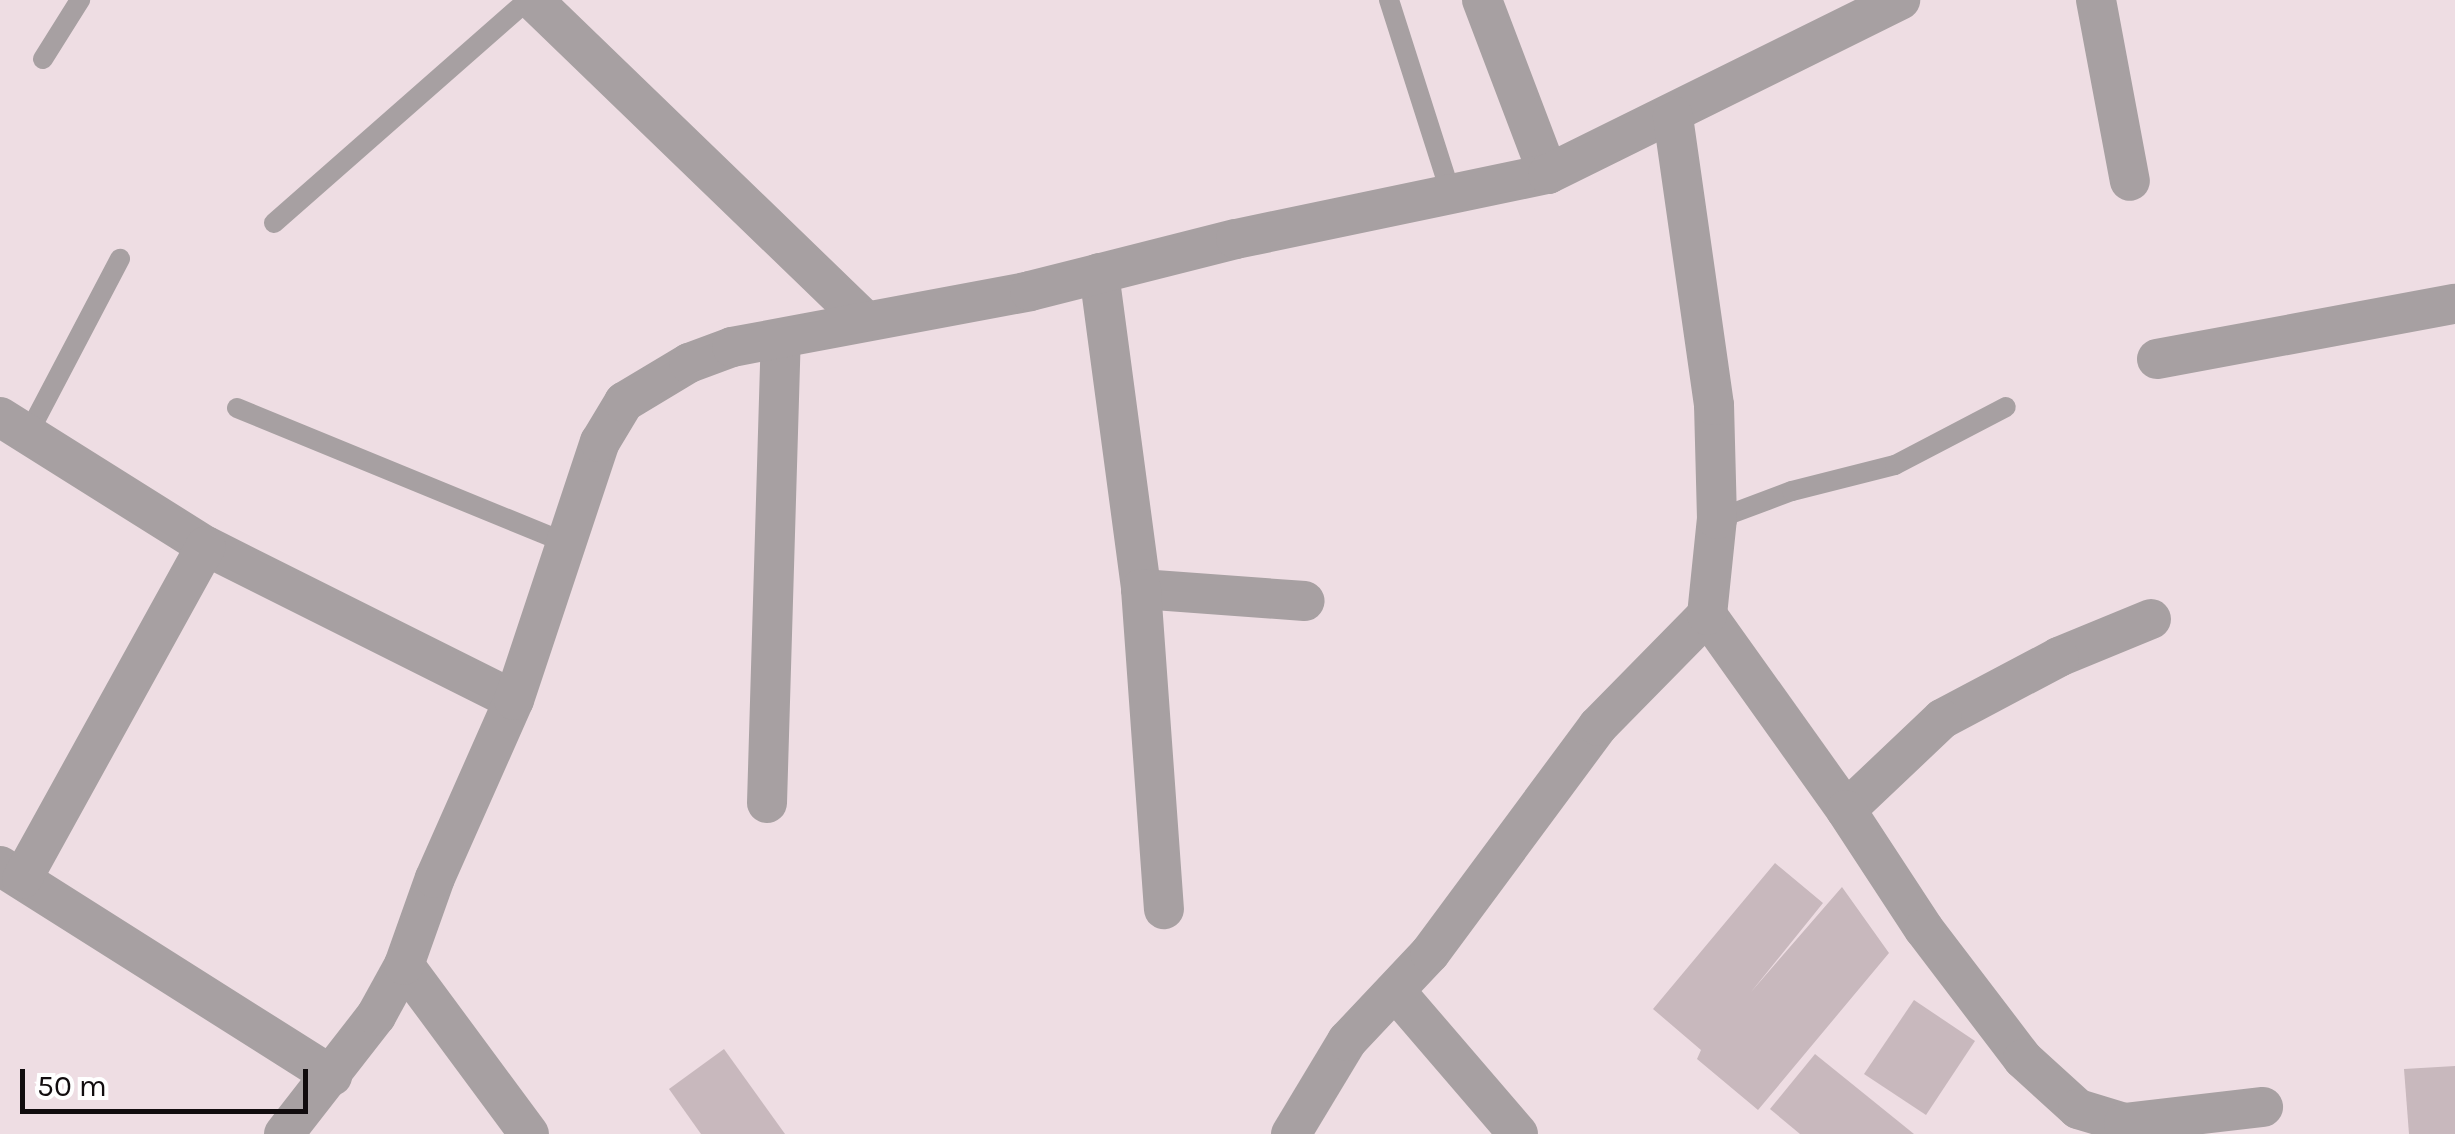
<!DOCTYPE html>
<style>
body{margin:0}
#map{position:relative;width:2455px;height:1134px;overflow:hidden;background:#eedde3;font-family:Karla,sans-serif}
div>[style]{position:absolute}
.building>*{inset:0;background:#c8b8bd}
.service>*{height:20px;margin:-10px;padding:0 10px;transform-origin:10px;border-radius:10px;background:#a7a0a2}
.minor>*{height:40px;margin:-20px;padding:0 20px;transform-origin:20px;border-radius:20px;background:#a7a0a2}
span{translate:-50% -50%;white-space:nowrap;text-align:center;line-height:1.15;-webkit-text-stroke:8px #fff;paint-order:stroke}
.scale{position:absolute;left:20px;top:1069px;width:288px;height:45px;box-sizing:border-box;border:5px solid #110c0e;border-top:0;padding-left:12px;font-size:30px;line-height:35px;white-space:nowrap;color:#110c0e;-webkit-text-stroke:8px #fff;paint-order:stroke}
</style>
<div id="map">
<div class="building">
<i style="clip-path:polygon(1775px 863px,1823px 903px,1751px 992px,1842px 887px,1889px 953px,1758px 1110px,1697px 1059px,1701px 1050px,1653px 1009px)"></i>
<i style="clip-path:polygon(1914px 1000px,1975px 1041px,1926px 1115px,1864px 1074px)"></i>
<i style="clip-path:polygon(724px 1049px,785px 1134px,701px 1134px,669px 1089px)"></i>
<i style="clip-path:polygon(1815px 1054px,1914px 1134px,1800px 1134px,1770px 1109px)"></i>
<i style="clip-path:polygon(2455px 1066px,2455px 1134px,2409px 1134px,2404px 1069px)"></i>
</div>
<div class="service">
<i style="left:1389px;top:0;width:207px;rotate:72.3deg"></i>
<i style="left:43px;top:59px;width:70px;rotate:-57.9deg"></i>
<i style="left:274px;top:223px;width:338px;rotate:-41.3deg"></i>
<i style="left:237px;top:408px;width:356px;rotate:22.3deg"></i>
<i style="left:28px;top:434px;width:198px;rotate:-62.3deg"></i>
<i style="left:1717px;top:519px;width:80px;rotate:-20.5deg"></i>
<i style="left:1792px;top:491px;width:106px;rotate:-14.2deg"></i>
<i style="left:1895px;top:465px;width:125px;rotate:-27.6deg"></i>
</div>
<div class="minor">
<i style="left:533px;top:0;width:460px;rotate:44deg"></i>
<i style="left:1482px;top:0;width:186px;rotate:69.2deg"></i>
<i style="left:2096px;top:0;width:184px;rotate:79.4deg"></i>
<i style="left:1099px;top:273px;width:319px;rotate:82.4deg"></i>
<i style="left:1141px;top:589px;width:164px;rotate:4.2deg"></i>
<i style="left:2157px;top:359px;width:303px;rotate:-10.5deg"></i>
<i style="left:0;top:417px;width:243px;rotate:32.1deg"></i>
<i style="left:206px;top:546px;width:344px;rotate:26.6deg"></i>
<i style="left:1141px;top:589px;width:321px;rotate:85.9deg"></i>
<i style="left:1707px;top:615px;width:239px;rotate:54.5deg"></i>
<i style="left:2151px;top:619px;width:100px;rotate:157.6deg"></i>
<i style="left:2059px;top:657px;width:132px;rotate:152.1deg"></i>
<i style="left:1942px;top:719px;width:132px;rotate:136.5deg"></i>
<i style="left:1846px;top:810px;width:142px;rotate:56.8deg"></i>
<i style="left:1924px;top:929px;width:163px;rotate:52.7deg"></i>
<i style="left:2023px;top:1059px;width:74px;rotate:42.3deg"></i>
<i style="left:2078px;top:1109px;width:48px;rotate:16.9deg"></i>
<i style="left:2124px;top:1123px;width:140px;rotate:-6.6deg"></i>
<i style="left:767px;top:803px;width:463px;rotate:-88.3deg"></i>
<i style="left:0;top:866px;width:393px;rotate:32.3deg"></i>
<i style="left:22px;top:879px;width:380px;rotate:-61.1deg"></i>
<i style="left:404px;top:965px;width:210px;rotate:53.5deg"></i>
<i style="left:1396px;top:992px;width:187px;rotate:49.3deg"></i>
<i style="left:284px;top:1134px;width:150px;rotate:-52.1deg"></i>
<i style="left:376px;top:1016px;width:58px;rotate:-61.2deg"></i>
<i style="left:404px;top:965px;width:92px;rotate:-70.4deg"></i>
<i style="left:435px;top:878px;width:195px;rotate:-66.1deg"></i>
<i style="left:514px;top:700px;width:272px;rotate:-71.6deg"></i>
<i style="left:600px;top:442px;width:47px;rotate:-59deg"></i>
<i style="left:624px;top:402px;width:76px;rotate:-31deg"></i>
<i style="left:689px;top:363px;width:46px;rotate:-20.4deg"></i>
<i style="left:732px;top:347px;width:303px;rotate:-10.6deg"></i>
<i style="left:1030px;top:291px;width:212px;rotate:-14.2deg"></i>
<i style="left:1236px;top:239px;width:319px;rotate:-11.8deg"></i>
<i style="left:1548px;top:174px;width:393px;rotate:-26.3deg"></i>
<i style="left:1291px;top:1134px;width:109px;rotate:-58.9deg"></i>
<i style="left:1347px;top:1041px;width:121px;rotate:-46.7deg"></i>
<i style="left:1430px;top:953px;width:282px;rotate:-53.5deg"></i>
<i style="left:1598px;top:726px;width:156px;rotate:-45.5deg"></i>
<i style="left:1707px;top:615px;width:97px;rotate:-84.1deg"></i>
<i style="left:1717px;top:519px;width:114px;rotate:-91.5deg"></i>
<i style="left:1714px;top:405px;width:292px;rotate:-98.1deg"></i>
</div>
<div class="scale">50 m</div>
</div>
